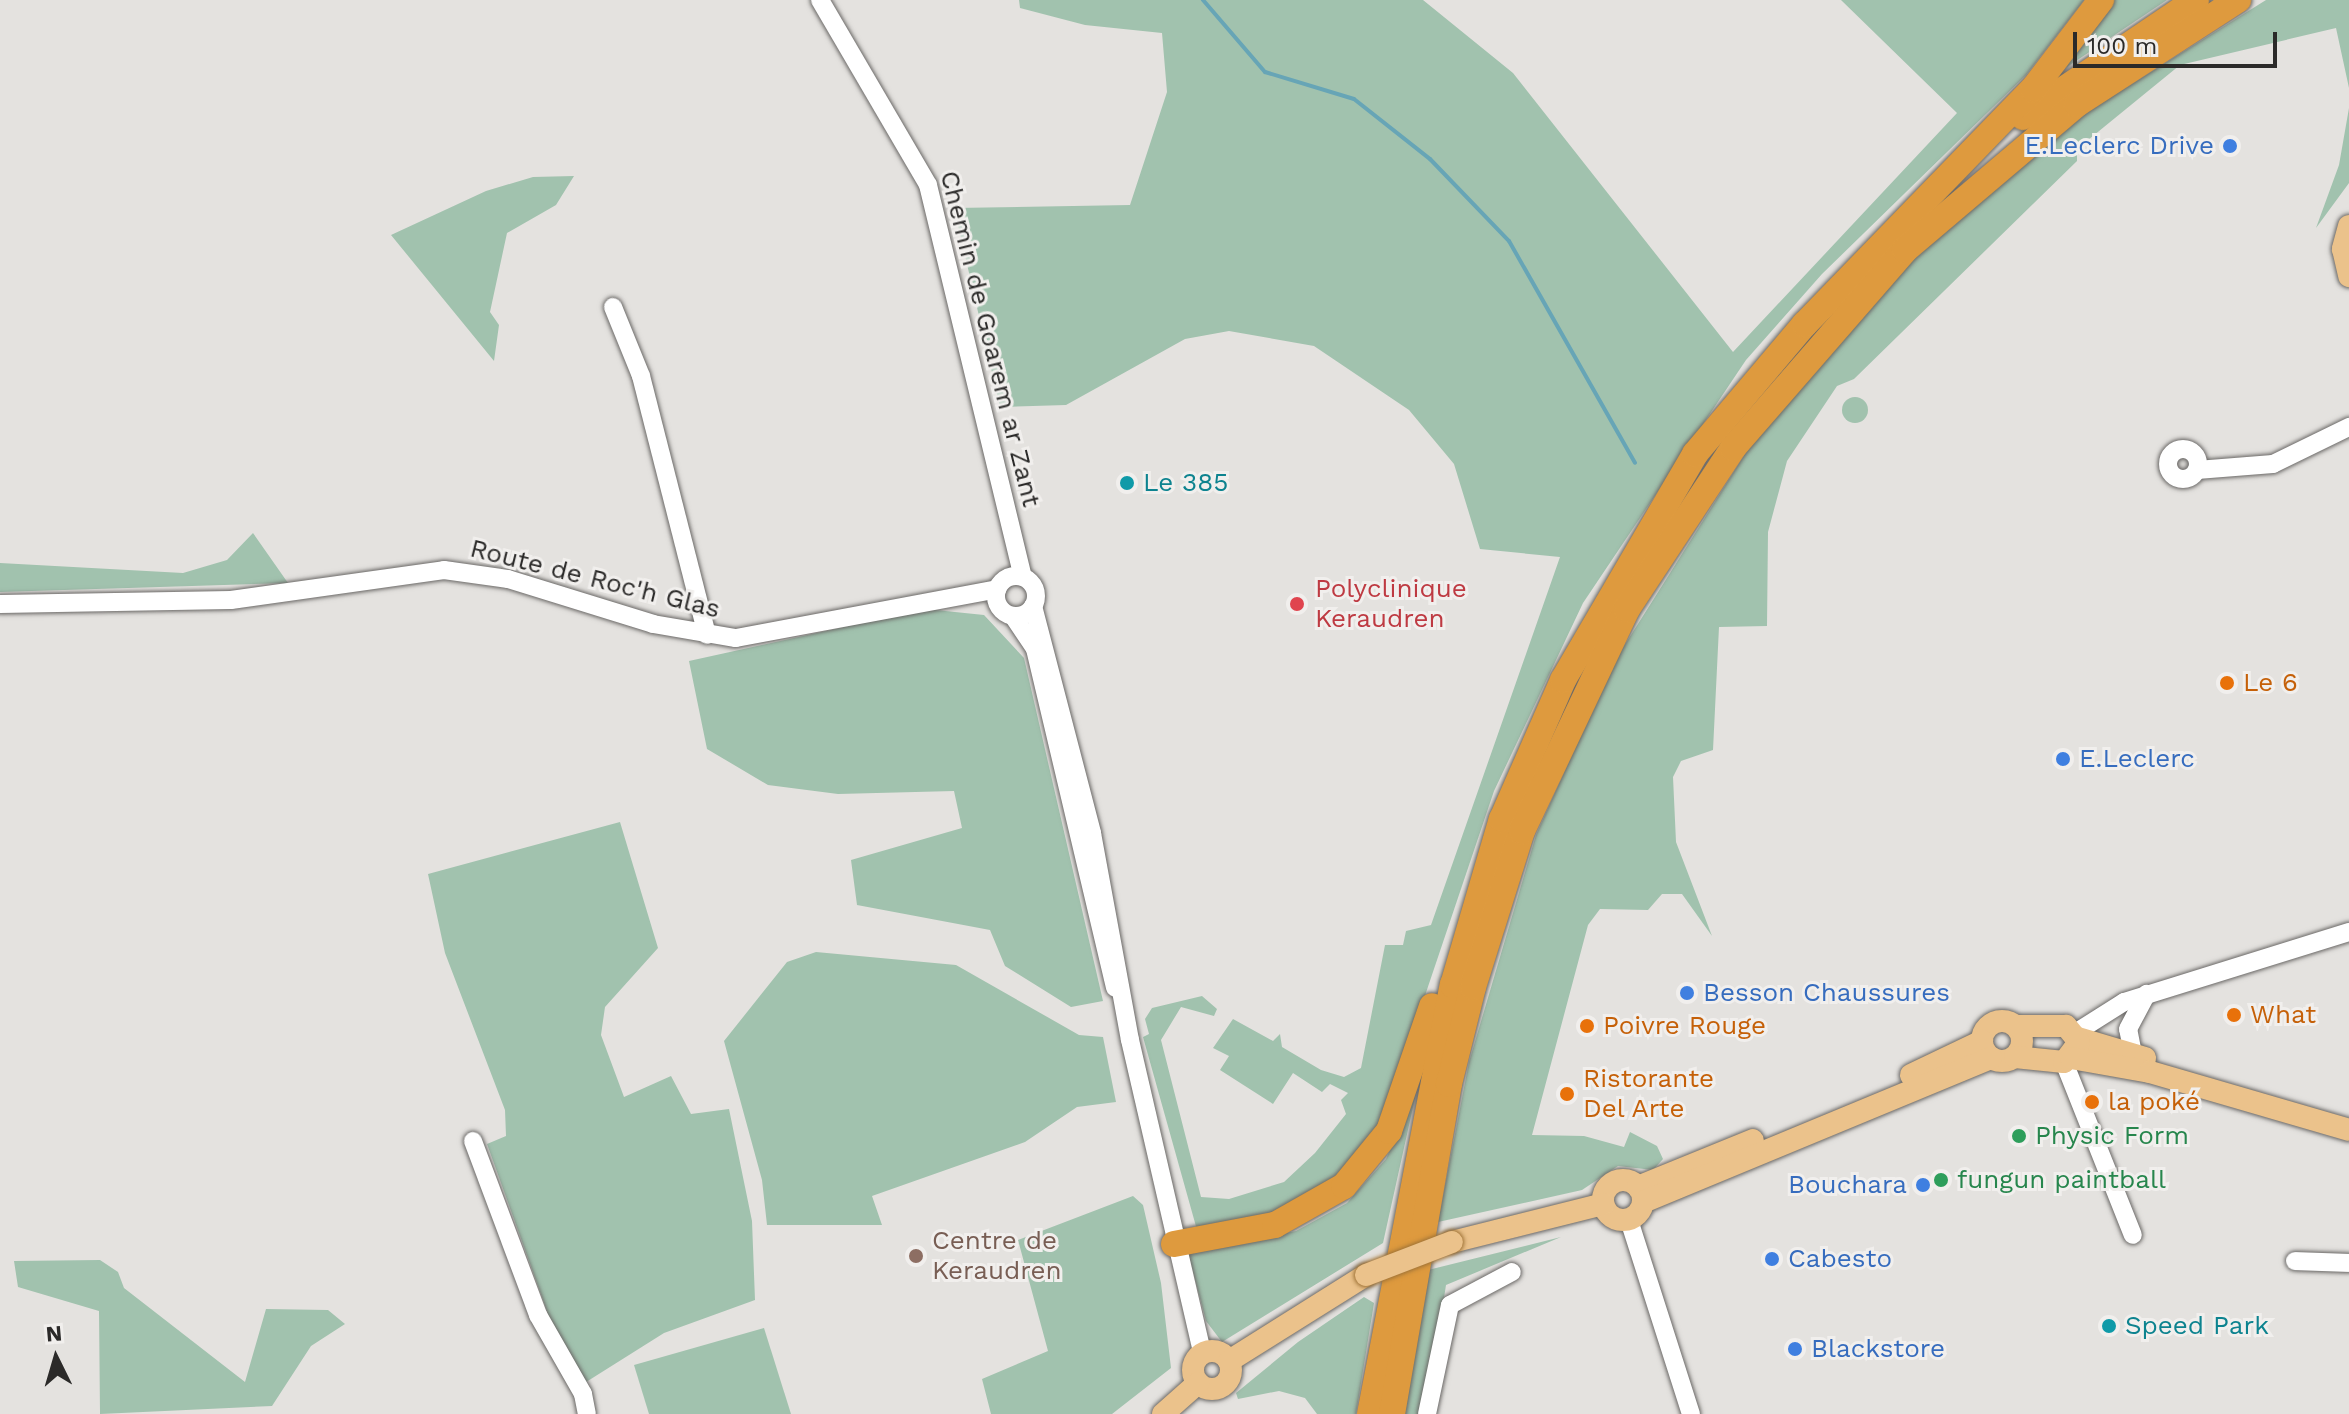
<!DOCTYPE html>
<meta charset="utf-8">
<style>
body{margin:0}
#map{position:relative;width:2349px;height:1414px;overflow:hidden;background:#e4e2df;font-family:"Work Sans",sans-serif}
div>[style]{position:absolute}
.green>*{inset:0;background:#a1c2ae}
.round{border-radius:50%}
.stream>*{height:4px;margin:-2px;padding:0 2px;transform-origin:2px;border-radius:2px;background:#67a5b6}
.roads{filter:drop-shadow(0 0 2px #6a6866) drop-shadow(0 0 2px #6a6866)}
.minor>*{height:18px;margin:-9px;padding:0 9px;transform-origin:9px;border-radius:9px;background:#fff}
.minor>.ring{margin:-9px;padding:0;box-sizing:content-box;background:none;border:18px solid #fff;border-radius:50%}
.major>*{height:22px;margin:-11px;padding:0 11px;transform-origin:11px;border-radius:11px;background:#ebc28b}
.major>.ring{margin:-11px;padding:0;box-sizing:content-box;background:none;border:22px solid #ebc28b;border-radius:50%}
.highway>*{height:26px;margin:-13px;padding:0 13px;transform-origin:13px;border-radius:13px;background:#de9a3e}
.bridges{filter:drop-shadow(0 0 2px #9f7337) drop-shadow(0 0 2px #9f7337)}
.major-bridge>*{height:22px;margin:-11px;padding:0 11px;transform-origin:11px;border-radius:11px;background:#ebc28b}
.dots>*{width:22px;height:22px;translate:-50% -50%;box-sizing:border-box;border:4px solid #f1efed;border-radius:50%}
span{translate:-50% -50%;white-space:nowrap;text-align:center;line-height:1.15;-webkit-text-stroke:6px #f1efed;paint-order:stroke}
.shop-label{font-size:26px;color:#366cbe}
.right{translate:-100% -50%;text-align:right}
.left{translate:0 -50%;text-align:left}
.street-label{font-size:26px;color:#2b2a29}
.culture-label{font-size:26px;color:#0d838f}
.health-label{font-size:26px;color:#be3a42}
.food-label{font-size:26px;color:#c56008}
.leisure-label{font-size:26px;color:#27864d}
.education-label{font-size:26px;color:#785e54}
.north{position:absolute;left:16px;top:1318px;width:80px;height:80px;-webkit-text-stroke:6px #f1efed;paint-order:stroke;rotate:355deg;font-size:22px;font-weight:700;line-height:32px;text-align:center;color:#2b2a29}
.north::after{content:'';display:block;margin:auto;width:28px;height:36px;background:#2b2a29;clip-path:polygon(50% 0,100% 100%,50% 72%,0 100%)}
.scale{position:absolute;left:2073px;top:32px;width:204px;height:36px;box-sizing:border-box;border:4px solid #2b2a29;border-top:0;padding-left:10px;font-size:24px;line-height:28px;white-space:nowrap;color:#2b2a29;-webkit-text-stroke:6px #f1efed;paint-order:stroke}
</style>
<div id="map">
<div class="green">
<i style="clip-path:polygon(1019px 0,1423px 0,1513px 73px,1733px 352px,1957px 113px,1841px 0,2084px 0,2026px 75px,1822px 274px,1746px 360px,1583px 603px,1494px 791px,1380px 1129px,1349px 1170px,1299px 1206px,1197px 1230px,1143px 1037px,1149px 1034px,1145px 1019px,1152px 1008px,1202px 996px,1217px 1009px,1214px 1016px,1181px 1007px,1161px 1040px,1201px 1197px,1229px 1199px,1284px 1182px,1315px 1153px,1346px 1114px,1341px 1100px,1348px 1093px,1330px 1084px,1322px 1092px,1293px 1073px,1273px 1104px,1220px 1070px,1229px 1056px,1213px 1048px,1233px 1019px,1273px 1041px,1280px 1034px,1282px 1047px,1321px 1070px,1344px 1077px,1361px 1068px,1385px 945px,1403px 945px,1406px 931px,1431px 925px,1560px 557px,1480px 549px,1454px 464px,1409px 410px,1314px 346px,1229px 331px,1185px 339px,1066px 405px,1000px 407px,954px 208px,1130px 205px,1167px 92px,1162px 33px,1085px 25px,1020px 8px)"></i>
<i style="clip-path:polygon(2106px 0,2167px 0,2058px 73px)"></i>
<i style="clip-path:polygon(2266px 0,2349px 0,2349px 88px,2336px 28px,2180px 65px,2077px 149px,2077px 161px,1854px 379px,1837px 386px,1787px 461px,1768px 532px,1767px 626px,1719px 627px,1713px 750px,1681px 761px,1673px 777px,1676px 842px,1712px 936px,1682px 894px,1662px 894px,1648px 910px,1600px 909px,1588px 925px,1532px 1135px,1584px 1136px,1624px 1147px,1630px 1132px,1657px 1146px,1663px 1159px,1653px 1170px,1618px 1166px,1582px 1190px,1438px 1222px,1469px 1062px,1536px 835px,1614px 662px,1757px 435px,1921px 248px,2060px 129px)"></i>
<i style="clip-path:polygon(2349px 108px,2349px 183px,2316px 228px,2339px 165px)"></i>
<i style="clip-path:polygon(574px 176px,556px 205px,507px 233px,490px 312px,499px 325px,494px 361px,391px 235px,486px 191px,533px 177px)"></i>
<i class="round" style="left:1842px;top:397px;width:26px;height:26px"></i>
<i style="clip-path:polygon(253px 533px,288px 583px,0 592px,0 563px,183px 573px,227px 560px)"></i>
<i style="clip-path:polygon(926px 609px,984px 615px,1024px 658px,1103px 1001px,1071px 1007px,1005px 966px,990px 930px,857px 905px,851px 860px,962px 828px,954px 791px,838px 794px,768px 785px,707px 749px,689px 661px)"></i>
<i style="clip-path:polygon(620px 822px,658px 948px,605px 1007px,601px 1035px,624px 1097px,671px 1076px,691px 1114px,729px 1109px,752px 1221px,755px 1300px,664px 1333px,575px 1389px,487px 1144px,506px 1136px,505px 1110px,445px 953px,428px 874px)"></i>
<i style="clip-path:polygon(816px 952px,956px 965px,1079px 1035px,1103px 1037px,1116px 1102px,1077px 1107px,1025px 1142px,872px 1196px,882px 1225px,767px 1225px,762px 1180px,724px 1041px,787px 962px)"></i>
<i style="clip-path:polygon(1417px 1089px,1383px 1243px,1222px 1342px,1206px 1321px,1188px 1253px,1296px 1231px,1347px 1203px,1386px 1159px)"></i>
<i style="clip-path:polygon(1133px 1196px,1143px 1205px,1161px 1283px,1171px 1368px,1112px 1414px,991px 1414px,982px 1379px,1048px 1351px,1018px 1240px)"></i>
<i style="clip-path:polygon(1561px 1237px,1446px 1285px,1426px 1414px,1405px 1414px,1428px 1270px)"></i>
<i style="clip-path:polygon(100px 1260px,118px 1272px,124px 1288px,245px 1382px,266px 1309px,328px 1310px,345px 1324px,311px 1346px,272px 1406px,100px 1414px,99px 1311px,18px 1287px,14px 1261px)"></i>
<i style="clip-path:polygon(1364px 1297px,1374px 1303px,1356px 1414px,1317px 1414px,1305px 1398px,1279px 1391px,1238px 1399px,1236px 1393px,1298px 1342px)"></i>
<i style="clip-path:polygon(764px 1328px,791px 1414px,649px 1414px,634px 1365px)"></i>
</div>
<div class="stream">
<i style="left:1203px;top:0;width:95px;rotate:49.3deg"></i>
<i style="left:1265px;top:72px;width:93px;rotate:16.9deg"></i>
<i style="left:1354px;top:99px;width:97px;rotate:38.3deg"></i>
<i style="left:1430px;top:159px;width:114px;rotate:46.1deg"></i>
<i style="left:1509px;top:241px;width:255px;rotate:60.4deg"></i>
</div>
<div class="roads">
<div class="minor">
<i style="left:820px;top:0;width:214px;rotate:59.7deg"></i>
<i style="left:928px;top:185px;width:403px;rotate:76.4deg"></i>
<i style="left:613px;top:307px;width:74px;rotate:67.9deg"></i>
<i style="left:641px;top:376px;width:267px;rotate:75.7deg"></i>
<i class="ring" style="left:2168px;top:449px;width:12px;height:12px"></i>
<i style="left:2197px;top:470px;width:76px;rotate:-4.5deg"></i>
<i style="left:2273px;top:464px;width:85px;rotate:-26deg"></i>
<i class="ring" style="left:996px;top:576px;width:22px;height:22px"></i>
<i style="left:0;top:604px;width:231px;rotate:-1deg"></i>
<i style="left:231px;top:600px;width:215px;rotate:-8deg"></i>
<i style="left:444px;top:570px;width:65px;rotate:8deg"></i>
<i style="left:508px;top:579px;width:152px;rotate:17.2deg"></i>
<i style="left:653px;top:624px;width:84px;rotate:9.6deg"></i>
<i style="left:736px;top:638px;width:266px;rotate:-10.6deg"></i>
<i style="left:1033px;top:606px;width:235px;rotate:75.4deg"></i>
<i style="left:1092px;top:833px;width:210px;rotate:79.6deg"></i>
<i style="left:1130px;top:1040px;width:321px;rotate:77deg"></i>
<i style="left:1013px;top:616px;width:40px;rotate:56deg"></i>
<i style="left:1035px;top:649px;width:348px;rotate:76.7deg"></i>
<i style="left:2075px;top:1033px;width:58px;rotate:-32.3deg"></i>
<i style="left:2124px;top:1002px;width:236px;rotate:-17.3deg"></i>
<i style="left:2133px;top:1054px;width:25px;rotate:-101deg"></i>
<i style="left:2128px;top:1029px;width:40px;rotate:-62deg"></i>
<i style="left:2064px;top:1062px;width:186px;rotate:68.3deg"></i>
<i style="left:473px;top:1141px;width:186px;rotate:69.5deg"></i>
<i style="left:538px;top:1315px;width:91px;rotate:60.3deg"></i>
<i style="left:583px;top:1394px;width:20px;rotate:79deg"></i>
<i style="left:1629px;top:1220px;width:204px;rotate:72.3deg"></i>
<i style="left:2295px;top:1261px;width:54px;rotate:2.1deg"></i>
<i style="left:1427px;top:1414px;width:111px;rotate:-78.1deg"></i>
<i style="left:1450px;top:1305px;width:70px;rotate:-28deg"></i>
</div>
<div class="major">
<i style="left:2349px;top:226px;width:24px;rotate:105deg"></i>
<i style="left:2343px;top:249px;width:28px;rotate:77deg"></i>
<i class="ring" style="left:1982px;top:1021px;width:18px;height:18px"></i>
<i style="left:2078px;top:1038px;width:70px;rotate:16.6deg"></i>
<i style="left:2015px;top:1057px;width:49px;rotate:5.8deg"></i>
<i style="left:2064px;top:1062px;width:25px;rotate:-53deg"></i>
<i style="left:2079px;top:1042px;width:21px;rotate:-129deg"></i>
<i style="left:2066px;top:1026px;width:50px;rotate:180deg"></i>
<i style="left:2071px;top:1058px;width:80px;rotate:10deg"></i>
<i style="left:2150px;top:1072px;width:207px;rotate:16.2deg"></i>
<i style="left:1911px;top:1075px;width:79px;rotate:-25.6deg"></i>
<i class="ring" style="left:1603px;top:1180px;width:18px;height:18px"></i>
<i style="left:1638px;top:1187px;width:124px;rotate:-22.2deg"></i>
<i style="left:1643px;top:1202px;width:377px;rotate:-22.5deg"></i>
<i style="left:1452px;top:1242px;width:156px;rotate:-14.1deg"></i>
<i class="ring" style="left:1193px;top:1351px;width:16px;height:16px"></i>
<i style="left:1229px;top:1361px;width:162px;rotate:-32.1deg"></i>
<i style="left:1163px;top:1414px;width:47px;rotate:-41.5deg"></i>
</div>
<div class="highway">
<i style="left:2023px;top:117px;width:209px;rotate:-34.1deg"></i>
<i style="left:1174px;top:1244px;width:103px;rotate:-10.7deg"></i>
<i style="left:1275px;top:1225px;width:79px;rotate:-29.5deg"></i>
<i style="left:1344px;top:1186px;width:71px;rotate:-50.7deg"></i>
<i style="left:1389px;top:1131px;width:132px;rotate:-71deg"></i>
<i style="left:1370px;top:1414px;width:437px;rotate:-79.1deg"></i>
<i style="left:1453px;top:985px;width:173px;rotate:-73.6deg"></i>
<i style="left:1502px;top:819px;width:152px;rotate:-66.3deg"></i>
<i style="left:1563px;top:680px;width:262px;rotate:-59.7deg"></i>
<i style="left:1695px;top:454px;width:170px;rotate:-49.8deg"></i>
<i style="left:1805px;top:324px;width:327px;rotate:-45.9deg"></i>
<i style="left:2033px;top:89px;width:112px;rotate:-52.6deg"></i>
<i style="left:1392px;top:1414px;width:335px;rotate:-80.2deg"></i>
<i style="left:1449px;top:1084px;width:100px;rotate:-76.1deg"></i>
<i style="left:1473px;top:987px;width:164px;rotate:-72.6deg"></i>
<i style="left:1522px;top:831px;width:246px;rotate:-64.7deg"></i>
<i style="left:1627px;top:609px;width:193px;rotate:-56.6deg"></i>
<i style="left:1733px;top:448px;width:262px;rotate:-49deg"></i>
<i style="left:1905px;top:250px;width:226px;rotate:-40.3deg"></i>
<i style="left:2077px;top:104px;width:192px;rotate:-32.9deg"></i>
</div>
</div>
<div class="bridges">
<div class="major-bridge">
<i style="left:1366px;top:1275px;width:92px;rotate:-21deg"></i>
</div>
</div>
<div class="dots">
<i style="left:2230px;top:146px;background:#3f7fe0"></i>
<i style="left:1127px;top:483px;background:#0f9aa8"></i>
<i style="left:1297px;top:604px;background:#e0444e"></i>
<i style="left:2227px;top:683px;background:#e8710a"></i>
<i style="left:2063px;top:759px;background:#3f7fe0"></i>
<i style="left:1687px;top:993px;background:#3f7fe0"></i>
<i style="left:2234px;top:1015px;background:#e8710a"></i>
<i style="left:1587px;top:1026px;background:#e8710a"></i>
<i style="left:1567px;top:1094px;background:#e8710a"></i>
<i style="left:2092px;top:1102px;background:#e8710a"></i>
<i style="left:2019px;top:1136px;background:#2e9e5b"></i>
<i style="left:1941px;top:1180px;background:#2e9e5b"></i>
<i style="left:1923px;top:1185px;background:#3f7fe0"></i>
<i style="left:916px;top:1256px;background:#8d6e63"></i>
<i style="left:1772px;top:1259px;background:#3f7fe0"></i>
<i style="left:2109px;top:1326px;background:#0f9aa8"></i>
<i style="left:1795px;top:1349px;background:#3f7fe0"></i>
</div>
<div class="shop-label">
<span class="right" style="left:2214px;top:146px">E.Leclerc Drive</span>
<span class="left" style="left:2079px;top:759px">E.Leclerc</span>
<span class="left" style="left:1703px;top:993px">Besson Chaussures</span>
<span class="right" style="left:1907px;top:1185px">Bouchara</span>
<span class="left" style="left:1788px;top:1259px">Cabesto</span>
<span class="left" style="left:1811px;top:1349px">Blackstore</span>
</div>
<div class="street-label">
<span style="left:990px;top:339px;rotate:76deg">Chemin de Goarem ar Zant</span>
<span style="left:595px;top:579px;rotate:14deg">Route de Roc'h Glas</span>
</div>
<div class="culture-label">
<span class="left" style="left:1143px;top:483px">Le 385</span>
<span class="left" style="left:2125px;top:1326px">Speed Park</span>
</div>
<div class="health-label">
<span class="left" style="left:1315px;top:604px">Polyclinique<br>Keraudren</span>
</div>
<div class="food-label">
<span class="left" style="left:2243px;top:683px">Le 6</span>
<span class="left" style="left:2250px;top:1015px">What</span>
<span class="left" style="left:1603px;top:1026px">Poivre Rouge</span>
<span class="left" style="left:1583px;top:1094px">Ristorante<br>Del Arte</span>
<span class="left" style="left:2108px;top:1102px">la poké</span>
</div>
<div class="leisure-label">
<span class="left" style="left:2035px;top:1136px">Physic Form</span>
<span class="left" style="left:1957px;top:1180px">fungun paintball</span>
</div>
<div class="education-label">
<span class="left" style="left:932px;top:1256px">Centre de<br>Keraudren</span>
</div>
<div class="north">N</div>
<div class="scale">100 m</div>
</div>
